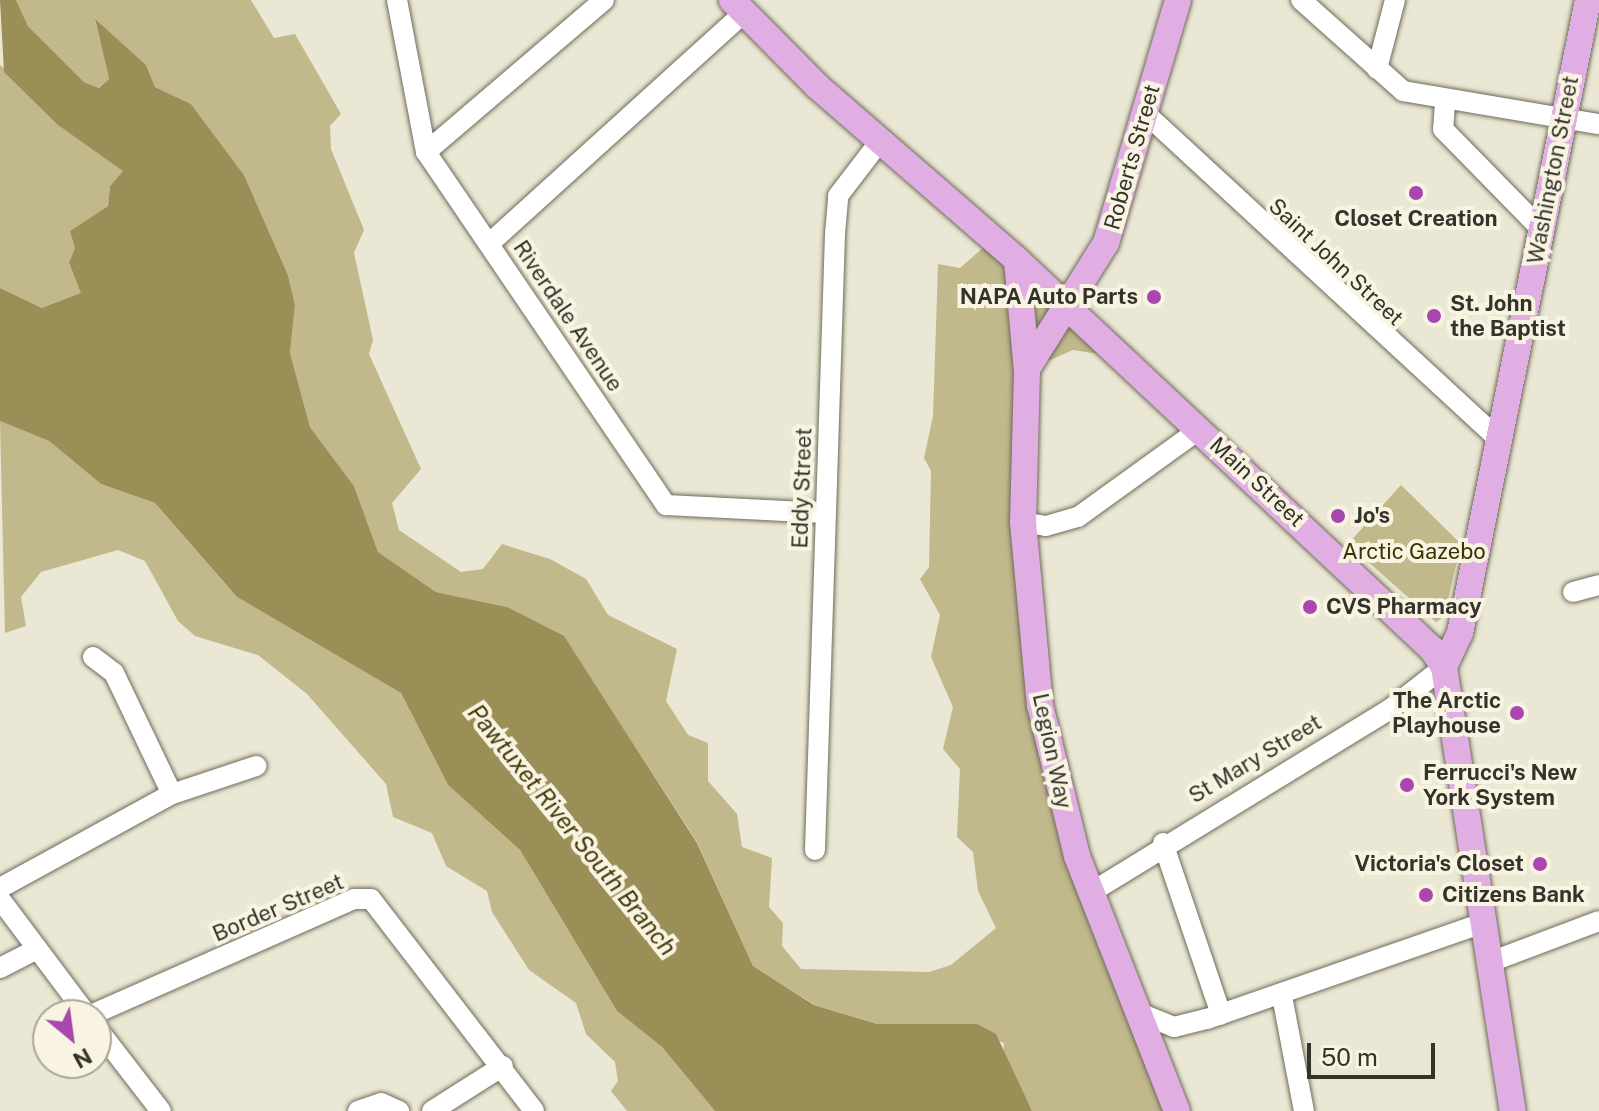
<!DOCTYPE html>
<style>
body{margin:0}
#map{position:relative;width:1599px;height:1111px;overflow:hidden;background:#eae7d4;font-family:"Public Sans",sans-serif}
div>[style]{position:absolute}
.green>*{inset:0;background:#c1b88c}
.water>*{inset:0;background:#9b8f58}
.roads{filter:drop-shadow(0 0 2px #6e6b5a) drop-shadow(0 0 2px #6e6b5a)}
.minor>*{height:20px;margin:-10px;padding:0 10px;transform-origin:10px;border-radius:10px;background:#fff}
.major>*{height:26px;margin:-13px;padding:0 13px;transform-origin:13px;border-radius:13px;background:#e0aee3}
.dots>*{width:22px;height:22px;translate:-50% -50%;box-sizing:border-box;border:4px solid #f8f4e1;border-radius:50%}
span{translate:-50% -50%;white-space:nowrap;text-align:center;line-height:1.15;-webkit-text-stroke:8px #f8f4e1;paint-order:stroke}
.street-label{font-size:22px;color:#34322b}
.poi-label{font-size:22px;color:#34322b;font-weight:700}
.right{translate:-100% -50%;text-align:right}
.left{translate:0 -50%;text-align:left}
.park-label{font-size:22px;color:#3a3101}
.water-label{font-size:24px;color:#453c0e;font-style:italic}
.north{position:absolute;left:32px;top:999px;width:80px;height:80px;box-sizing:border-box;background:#f8f4e1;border:2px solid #aaa698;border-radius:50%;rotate:151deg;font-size:22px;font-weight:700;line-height:32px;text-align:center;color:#34322b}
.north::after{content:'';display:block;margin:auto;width:28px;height:36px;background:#a947ae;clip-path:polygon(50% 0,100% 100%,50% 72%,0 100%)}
.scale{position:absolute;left:1307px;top:1043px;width:128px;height:36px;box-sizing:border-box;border:4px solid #34322b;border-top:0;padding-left:10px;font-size:24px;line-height:28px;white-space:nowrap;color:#34322b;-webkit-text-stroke:6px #f8f4e1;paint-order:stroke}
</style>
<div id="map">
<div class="green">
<i style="clip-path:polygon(16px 0,251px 0,274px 38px,295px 34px,341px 114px,330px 126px,331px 149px,364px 230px,354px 253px,373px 340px,369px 354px,421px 469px,392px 503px,399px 530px,461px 572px,483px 569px,502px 544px,550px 559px,586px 579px,608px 615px,677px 649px,666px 701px,688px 735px,708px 743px,708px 781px,737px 814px,742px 847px,772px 858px,769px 907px,783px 923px,782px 946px,801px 969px,929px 972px,951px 965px,996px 928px,978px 891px,973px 852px,957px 837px,960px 769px,943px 749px,953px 707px,931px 657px,940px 615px,920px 579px,929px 567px,931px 471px,924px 458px,933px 416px,938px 264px,960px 268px,992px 240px,1118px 357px,1073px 350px,1030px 369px,1021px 482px,1074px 845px,1176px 1111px,1032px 1111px,1003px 1060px,1004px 1043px,957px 1024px,877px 1024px,815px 1005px,753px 966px,697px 842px,592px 680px,507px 607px,436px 592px,378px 552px,354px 486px,310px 427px,290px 353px,295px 305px,288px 275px,244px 175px,191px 104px,155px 87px,146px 65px,95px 20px,109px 79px,99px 88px,84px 82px,28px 26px)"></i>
<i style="clip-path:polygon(0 65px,123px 171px,110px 186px,108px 206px,70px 231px,76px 248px,69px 264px,82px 293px,71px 303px,42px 308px,0 288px)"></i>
<i style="clip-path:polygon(0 421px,49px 441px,101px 484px,155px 503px,237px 597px,401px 693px,448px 785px,520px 850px,617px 1011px,662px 1047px,715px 1111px,627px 1111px,611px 1091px,618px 1081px,615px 1062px,586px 1034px,576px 1003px,529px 970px,492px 912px,487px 891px,446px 866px,432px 833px,393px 817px,386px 784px,307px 694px,258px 655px,195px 636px,178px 621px,145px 561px,118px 550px,41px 572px,21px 597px,26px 626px,5px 633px)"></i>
<i style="clip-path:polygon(1401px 485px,1461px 544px,1444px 617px,1436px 622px,1348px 544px)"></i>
</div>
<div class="water">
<i style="clip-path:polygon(0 0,16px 0,28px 26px,84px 82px,99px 88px,109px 79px,95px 19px,146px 65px,155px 87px,191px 104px,244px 175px,288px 275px,295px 305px,290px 353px,310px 427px,354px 486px,378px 552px,436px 592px,507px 607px,564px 636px,697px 843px,753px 966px,814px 1005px,877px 1024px,977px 1024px,996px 1034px,1032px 1111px,715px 1111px,662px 1047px,617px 1011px,520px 850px,448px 785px,401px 693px,237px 597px,155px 503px,101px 484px,49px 441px,0 421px,0 288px,42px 308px,81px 293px,69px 263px,75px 248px,70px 231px,108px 206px,110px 186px,123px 171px,58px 125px,4px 72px)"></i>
</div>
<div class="roads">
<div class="minor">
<i style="left:397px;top:0;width:155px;rotate:79.2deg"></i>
<i style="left:426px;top:152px;width:427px;rotate:55.8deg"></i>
<i style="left:666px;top:505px;width:159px;rotate:2.9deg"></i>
<i style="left:1301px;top:0;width:137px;rotate:41.7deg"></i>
<i style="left:1403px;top:91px;width:199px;rotate:9.6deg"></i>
<i style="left:1377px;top:69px;width:71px;rotate:-75.4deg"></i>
<i style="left:1445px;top:103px;width:26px;rotate:94deg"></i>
<i style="left:1443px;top:129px;width:141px;rotate:45.6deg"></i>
<i style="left:1144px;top:112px;width:485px;rotate:42.7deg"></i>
<i style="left:426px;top:152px;width:234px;rotate:-40.5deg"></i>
<i style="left:490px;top:243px;width:343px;rotate:-42.2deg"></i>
<i style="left:1023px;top:522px;width:23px;rotate:10deg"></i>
<i style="left:1046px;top:526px;width:33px;rotate:-16deg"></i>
<i style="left:1078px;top:517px;width:150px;rotate:-35.8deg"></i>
<i style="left:1573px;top:592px;width:27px;rotate:-15deg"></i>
<i style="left:93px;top:657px;width:26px;rotate:37deg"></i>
<i style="left:114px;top:673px;width:134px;rotate:64.4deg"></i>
<i style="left:1163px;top:843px;width:181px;rotate:71.3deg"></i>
<i style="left:815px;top:850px;width:616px;rotate:-88.14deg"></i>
<i style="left:835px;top:234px;width:38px;rotate:-85deg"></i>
<i style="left:838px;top:196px;width:69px;rotate:-52.6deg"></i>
<i style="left:0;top:888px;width:196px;rotate:-28.7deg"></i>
<i style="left:172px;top:794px;width:89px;rotate:-18.4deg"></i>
<i style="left:1090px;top:893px;width:351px;rotate:-31.5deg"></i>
<i style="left:1389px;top:710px;width:70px;rotate:-38deg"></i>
<i style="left:0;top:899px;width:145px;rotate:53.1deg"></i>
<i style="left:1490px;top:962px;width:116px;rotate:-20.6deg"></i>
<i style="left:0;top:968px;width:42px;rotate:-27.2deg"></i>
<i style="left:1282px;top:996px;width:117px;rotate:79.2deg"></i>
<i style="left:1137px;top:1012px;width:40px;rotate:22deg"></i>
<i style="left:1174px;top:1027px;width:34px;rotate:-14deg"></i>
<i style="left:1207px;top:1019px;width:292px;rotate:-19.2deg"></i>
<i style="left:91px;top:1015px;width:287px;rotate:-23.8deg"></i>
<i style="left:354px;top:899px;width:17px"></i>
<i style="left:371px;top:899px;width:267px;rotate:52.4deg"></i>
<i style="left:96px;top:1027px;width:106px;rotate:52.3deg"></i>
<i style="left:358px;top:1111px;width:24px;rotate:-19deg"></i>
<i style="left:381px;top:1103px;width:20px;rotate:24deg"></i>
<i style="left:432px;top:1111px;width:84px;rotate:-32.4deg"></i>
</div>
<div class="major">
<i style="left:732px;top:0;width:121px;rotate:45.3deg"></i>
<i style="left:817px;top:86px;width:265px;rotate:41deg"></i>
<i style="left:1017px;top:260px;width:569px;rotate:43.15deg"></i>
<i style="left:1432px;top:649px;width:22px;rotate:56deg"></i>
<i style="left:1444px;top:667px;width:449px;rotate:81.2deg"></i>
<i style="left:1017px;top:260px;width:111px;rotate:84.9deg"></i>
<i style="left:1027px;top:371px;width:151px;rotate:91.5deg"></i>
<i style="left:1023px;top:522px;width:184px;rotate:84.7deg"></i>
<i style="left:1040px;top:705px;width:155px;rotate:76.2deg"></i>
<i style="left:1077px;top:856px;width:274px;rotate:68.6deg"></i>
<i style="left:1030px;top:364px;width:143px;rotate:-57.9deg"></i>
<i style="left:1106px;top:243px;width:253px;rotate:-73.5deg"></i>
<i style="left:1444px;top:667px;width:38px;rotate:-65deg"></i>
<i style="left:1460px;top:633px;width:646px;rotate:-78.57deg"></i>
</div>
</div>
<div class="dots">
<i style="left:1416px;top:193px;background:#a947ae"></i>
<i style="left:1154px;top:297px;background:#a947ae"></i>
<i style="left:1434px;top:316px;background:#a947ae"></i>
<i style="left:1338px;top:516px;background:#a947ae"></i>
<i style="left:1310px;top:607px;background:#a947ae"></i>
<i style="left:1517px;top:713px;background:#a947ae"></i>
<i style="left:1407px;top:785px;background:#a947ae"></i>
<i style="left:1540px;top:864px;background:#a947ae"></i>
<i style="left:1426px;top:895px;background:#a947ae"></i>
</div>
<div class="street-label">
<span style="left:1132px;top:157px;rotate:-74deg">Roberts Street</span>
<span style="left:1553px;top:170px;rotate:-79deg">Washington Street</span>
<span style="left:1336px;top:262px;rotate:43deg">Saint John Street</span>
<span style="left:568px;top:316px;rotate:56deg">Riverdale Avenue</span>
<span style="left:1257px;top:482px;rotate:43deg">Main Street</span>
<span style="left:802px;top:488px;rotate:-88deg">Eddy Street</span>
<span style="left:1052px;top:751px;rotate:78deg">Legion Way</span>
<span style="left:1255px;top:759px;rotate:-31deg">St Mary Street</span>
<span style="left:278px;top:908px;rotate:-23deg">Border Street</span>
</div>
<div class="poi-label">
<span style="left:1416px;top:219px">Closet Creation</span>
<span class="right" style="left:1138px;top:297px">NAPA Auto Parts</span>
<span class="left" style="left:1450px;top:316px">St. John<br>the Baptist</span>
<span class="left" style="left:1354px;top:516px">Jo's</span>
<span class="left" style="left:1326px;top:607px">CVS Pharmacy</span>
<span class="right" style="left:1501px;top:713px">The Arctic<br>Playhouse</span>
<span class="left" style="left:1423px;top:785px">Ferrucci's New<br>York System</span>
<span class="right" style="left:1524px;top:864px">Victoria's Closet</span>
<span class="left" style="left:1442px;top:895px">Citizens Bank</span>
</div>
<div class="park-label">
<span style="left:1414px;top:552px">Arctic Gazebo</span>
</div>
<div class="water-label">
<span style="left:572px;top:830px;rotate:51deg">Pawtuxet River South Branch</span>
</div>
<div class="north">N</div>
<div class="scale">50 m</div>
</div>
